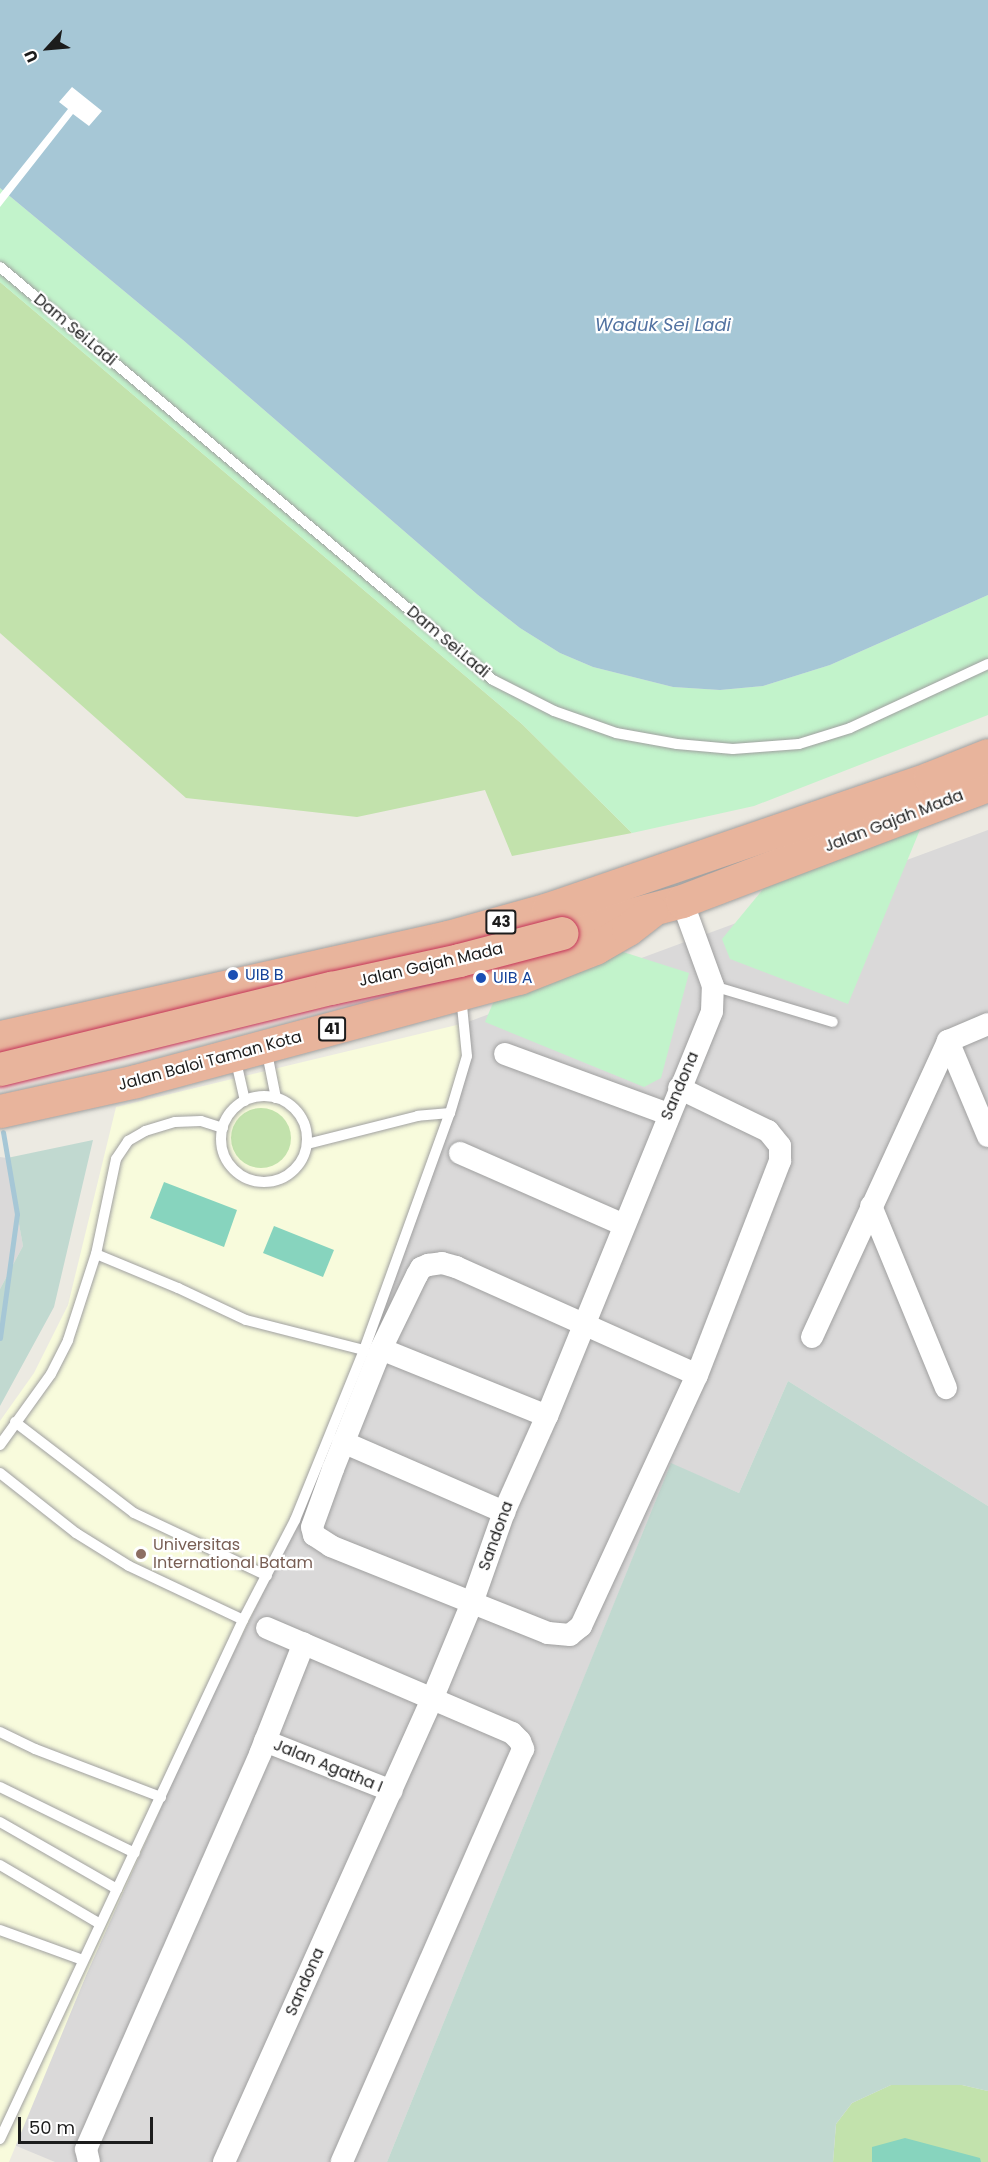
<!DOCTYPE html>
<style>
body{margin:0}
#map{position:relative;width:988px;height:2162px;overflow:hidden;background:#eceae2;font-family:Poppins,sans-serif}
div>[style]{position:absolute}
.residential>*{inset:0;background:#dad9d9}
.education>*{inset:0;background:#f8fbdc}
.grass>*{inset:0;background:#c2e2ac}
.round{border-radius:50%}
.wetland>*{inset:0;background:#c1d9d0}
.park>*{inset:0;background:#c2f3cb}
.pitch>*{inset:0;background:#87d4be}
.water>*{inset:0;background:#a6c7d6}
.pier>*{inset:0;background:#fff}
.stream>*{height:5px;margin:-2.5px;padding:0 2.5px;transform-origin:2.5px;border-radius:2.5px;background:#a6c7d6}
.roads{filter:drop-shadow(0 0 2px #a0a0a0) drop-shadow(0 0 2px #a0a0a0)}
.service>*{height:10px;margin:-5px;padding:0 5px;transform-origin:5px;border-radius:5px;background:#fff}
.service>.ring{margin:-5px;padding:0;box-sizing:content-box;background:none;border:10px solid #fff;border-radius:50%}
.minor>*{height:22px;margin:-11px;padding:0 11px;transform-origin:11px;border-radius:11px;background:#fff}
.trunk>*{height:33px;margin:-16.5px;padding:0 16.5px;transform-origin:16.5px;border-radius:16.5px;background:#e8b49c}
.bridges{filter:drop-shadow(0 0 2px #c53458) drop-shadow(0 0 2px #c53458)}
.trunk-bridge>*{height:33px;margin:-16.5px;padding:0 16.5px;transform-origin:16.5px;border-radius:16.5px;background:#e8b49c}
.dots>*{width:16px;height:16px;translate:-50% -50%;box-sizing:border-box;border:3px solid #fff;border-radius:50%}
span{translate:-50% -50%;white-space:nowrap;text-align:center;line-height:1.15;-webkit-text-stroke:4.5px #fff;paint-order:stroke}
.shield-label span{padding:2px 4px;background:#fff;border:2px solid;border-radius:4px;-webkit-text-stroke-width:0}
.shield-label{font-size:15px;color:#1c1c1c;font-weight:700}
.street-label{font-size:16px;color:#1c1c1c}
.transit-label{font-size:16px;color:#164399}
.left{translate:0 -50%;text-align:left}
.education-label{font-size:16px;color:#785e54}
.water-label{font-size:18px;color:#5272a1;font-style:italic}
.north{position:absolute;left:18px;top:18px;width:60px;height:60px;-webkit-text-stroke:4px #fff;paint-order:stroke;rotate:244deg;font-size:16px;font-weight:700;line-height:24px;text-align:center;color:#1c1c1c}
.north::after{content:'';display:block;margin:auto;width:21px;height:27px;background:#1c1c1c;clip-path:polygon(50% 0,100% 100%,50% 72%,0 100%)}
.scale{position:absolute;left:18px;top:2117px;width:135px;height:27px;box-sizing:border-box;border:3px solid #1c1c1c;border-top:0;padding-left:8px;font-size:18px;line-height:21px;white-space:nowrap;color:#1c1c1c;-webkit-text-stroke:4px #fff;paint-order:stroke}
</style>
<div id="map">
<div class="residential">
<i style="clip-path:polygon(988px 830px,988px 1506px,788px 1381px,739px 1493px,671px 1464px,387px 2162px,55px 2162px,14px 2145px,87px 1973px,199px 1723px,307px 1503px,470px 1063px,471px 1044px,465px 1023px)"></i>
<i style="clip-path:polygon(0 1157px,7px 1158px,23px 1246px,0 1289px)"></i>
</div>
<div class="education">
<i style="clip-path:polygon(465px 1023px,471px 1044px,470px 1063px,307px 1503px,199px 1723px,87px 1973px,9px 2162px,0 2162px,0 1421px,34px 1373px,68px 1305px,116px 1107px)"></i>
</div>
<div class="grass">
<i style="clip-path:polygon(0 282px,522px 724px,632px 833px,512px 856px,485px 790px,357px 817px,186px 798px,0 633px)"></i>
<i class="round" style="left:231px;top:1108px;width:60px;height:60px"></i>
<i style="clip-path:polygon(891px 2085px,962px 2085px,988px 2091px,988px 2162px,833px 2162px,836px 2124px,852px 2103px)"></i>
</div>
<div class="wetland">
<i style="clip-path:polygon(93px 1140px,54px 1307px,0 1406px,0 1289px,23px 1246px,7px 1158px)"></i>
<i style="clip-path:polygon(788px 1381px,988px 1506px,988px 2091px,962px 2085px,891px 2085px,852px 2103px,836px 2124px,833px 2162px,387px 2162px,671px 1463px,739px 1493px)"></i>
</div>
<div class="park">
<i style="clip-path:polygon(0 188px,183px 340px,478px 595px,520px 628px,560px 653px,593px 667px,673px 687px,720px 690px,763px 686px,830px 665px,988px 595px,988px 715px,754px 806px,632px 833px,522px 724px,0 282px)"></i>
<i style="clip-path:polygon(924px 820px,848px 1004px,730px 959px,722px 939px,773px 877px)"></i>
<i style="clip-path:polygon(617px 950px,689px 973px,661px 1078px,644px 1087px,485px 1022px,498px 991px)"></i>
</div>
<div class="pitch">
<i style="clip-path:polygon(164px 1182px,237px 1210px,224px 1247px,150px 1218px)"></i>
<i style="clip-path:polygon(274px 1226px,334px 1250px,323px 1277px,263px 1253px)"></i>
<i style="clip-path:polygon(905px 2138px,980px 2158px,981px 2162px,872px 2162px,872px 2147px)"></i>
</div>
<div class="water">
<i style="clip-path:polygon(0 0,988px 0,988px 595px,830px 665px,763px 686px,720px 690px,673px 687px,593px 667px,560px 653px,520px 628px,478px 595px,183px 340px,0 188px)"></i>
</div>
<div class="pier">
<i style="clip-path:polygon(72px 87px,102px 111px,89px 126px,73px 114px,0 207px,0 194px,68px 109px,59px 102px)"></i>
</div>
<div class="stream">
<i style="left:0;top:1338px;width:125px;rotate:-82.2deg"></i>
<i style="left:17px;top:1214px;width:83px;rotate:-99.7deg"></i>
</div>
<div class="roads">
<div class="service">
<i style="left:0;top:267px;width:643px;rotate:39.95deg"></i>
<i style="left:493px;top:680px;width:68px;rotate:26.9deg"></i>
<i style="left:554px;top:711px;width:66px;rotate:19.5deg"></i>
<i style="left:616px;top:733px;width:62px;rotate:10.2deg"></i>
<i style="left:677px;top:744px;width:56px;rotate:5.1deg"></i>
<i style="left:733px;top:749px;width:66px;rotate:-4.3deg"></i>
<i style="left:799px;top:744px;width:53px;rotate:-17.4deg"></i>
<i style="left:850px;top:728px;width:152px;rotate:-24.9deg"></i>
<i style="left:713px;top:986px;width:125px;rotate:16.7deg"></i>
<i style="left:266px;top:1048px;width:51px;rotate:78.7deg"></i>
<i style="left:235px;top:1057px;width:45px;rotate:77.2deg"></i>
<i class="ring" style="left:221px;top:1096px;width:76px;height:76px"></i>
<i style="left:450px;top:1113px;width:59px;rotate:-73.4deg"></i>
<i style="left:467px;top:1056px;width:60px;rotate:-95.7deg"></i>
<i style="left:96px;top:1254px;width:89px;rotate:22.5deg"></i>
<i style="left:178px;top:1288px;width:75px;rotate:25.2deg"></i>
<i style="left:246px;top:1320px;width:122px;rotate:14.3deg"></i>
<i style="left:15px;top:1422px;width:150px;rotate:37.4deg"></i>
<i style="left:134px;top:1513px;width:147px;rotate:25.3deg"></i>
<i style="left:0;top:1445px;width:87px;rotate:-54.3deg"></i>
<i style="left:51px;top:1374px;width:38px;rotate:-63deg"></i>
<i style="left:68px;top:1340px;width:90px;rotate:-72deg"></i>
<i style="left:96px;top:1254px;width:97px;rotate:-78.1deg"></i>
<i style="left:116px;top:1159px;width:22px;rotate:-56deg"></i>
<i style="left:128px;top:1141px;width:20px;rotate:-30deg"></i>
<i style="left:145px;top:1131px;width:31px;rotate:-17deg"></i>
<i style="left:175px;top:1122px;width:26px;rotate:-2deg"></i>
<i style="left:201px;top:1121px;width:23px;rotate:18deg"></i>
<i style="left:0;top:1473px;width:97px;rotate:38.3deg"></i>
<i style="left:76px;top:1533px;width:62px;rotate:31.9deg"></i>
<i style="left:129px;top:1566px;width:126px;rotate:25.3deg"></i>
<i style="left:0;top:1732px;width:39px;rotate:26deg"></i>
<i style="left:35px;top:1749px;width:135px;rotate:20.9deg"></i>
<i style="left:0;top:1787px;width:150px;rotate:26.1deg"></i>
<i style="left:0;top:1822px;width:135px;rotate:29.8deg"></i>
<i style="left:0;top:1865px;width:116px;rotate:30.5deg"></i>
<i style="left:0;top:1930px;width:88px;rotate:19.9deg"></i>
<i style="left:0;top:2139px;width:573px;rotate:-64.91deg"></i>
<i style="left:243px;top:1620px;width:113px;rotate:-62.5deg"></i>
<i style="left:295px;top:1520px;width:183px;rotate:-67.9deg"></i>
<i style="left:364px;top:1350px;width:252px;rotate:-70.1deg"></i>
<i style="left:450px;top:1113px;width:32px;rotate:175deg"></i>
<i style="left:418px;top:1116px;width:114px;rotate:165.8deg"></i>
</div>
<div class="minor">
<i style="left:948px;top:1041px;width:103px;rotate:67.2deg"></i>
<i style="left:505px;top:1054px;width:174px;rotate:20.2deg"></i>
<i style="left:679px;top:1088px;width:99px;rotate:25.8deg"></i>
<i style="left:768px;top:1131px;width:19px;rotate:51deg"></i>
<i style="left:780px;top:1146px;width:15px;rotate:90deg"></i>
<i style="left:780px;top:1161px;width:230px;rotate:111.2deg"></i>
<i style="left:697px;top:1375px;width:277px;rotate:114.8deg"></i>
<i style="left:581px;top:1626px;width:14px;rotate:141deg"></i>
<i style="left:570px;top:1635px;width:22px;rotate:-175deg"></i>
<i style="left:548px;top:1633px;width:234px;rotate:-158.2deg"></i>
<i style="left:331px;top:1546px;width:20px;rotate:-147deg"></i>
<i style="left:314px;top:1535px;width:8px;rotate:-104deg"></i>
<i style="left:312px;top:1527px;width:62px;rotate:-70.1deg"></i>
<i style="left:333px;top:1469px;width:129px;rotate:-68.2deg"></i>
<i style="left:381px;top:1349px;width:82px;rotate:-64.1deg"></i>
<i style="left:417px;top:1275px;width:8px;rotate:-60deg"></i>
<i style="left:421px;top:1268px;width:8px;rotate:-23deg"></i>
<i style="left:428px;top:1265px;width:14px;rotate:-8deg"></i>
<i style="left:442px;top:1263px;width:15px;rotate:16deg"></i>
<i style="left:456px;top:1267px;width:264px;rotate:24.1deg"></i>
<i style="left:460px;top:1153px;width:179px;rotate:23.7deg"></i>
<i style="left:871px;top:1206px;width:197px;rotate:67.6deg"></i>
<i style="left:812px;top:1337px;width:326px;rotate:-65.3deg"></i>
<i style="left:948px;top:1041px;width:43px;rotate:-23deg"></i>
<i style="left:381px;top:1349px;width:179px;rotate:22deg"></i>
<i style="left:343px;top:1442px;width:176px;rotate:23.5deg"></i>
<i style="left:267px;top:1628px;width:267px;rotate:23.2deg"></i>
<i style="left:512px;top:1733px;width:11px;rotate:45deg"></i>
<i style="left:520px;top:1741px;width:9px;rotate:69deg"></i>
<i style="left:523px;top:1749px;width:451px;rotate:113.7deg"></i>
<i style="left:265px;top:1741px;width:136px;rotate:21.5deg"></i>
<i style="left:89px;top:2162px;width:13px;rotate:-103deg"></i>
<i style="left:86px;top:2149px;width:432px;rotate:-66.2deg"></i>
<i style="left:260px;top:1754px;width:119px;rotate:-68.4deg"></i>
<i style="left:224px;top:2162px;width:510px;rotate:-65.8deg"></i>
<i style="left:433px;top:1697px;width:102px;rotate:-67.5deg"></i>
<i style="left:472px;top:1603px;width:96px;rotate:-70.6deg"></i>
<i style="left:504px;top:1512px;width:105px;rotate:-65.9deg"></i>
<i style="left:547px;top:1416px;width:437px;rotate:-67.8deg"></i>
<i style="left:712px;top:1011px;width:25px;rotate:-88deg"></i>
<i style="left:713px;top:986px;width:90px;rotate:-110deg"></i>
</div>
<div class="trunk">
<i style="left:562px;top:933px;width:124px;rotate:-14.9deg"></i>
<i style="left:682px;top:901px;width:327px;rotate:-20.8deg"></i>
<i style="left:0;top:1037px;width:459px;rotate:-12.6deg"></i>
<i style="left:448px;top:937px;width:104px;rotate:-15.6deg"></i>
<i style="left:548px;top:909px;width:404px;rotate:-18.9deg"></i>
<i style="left:930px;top:778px;width:62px;rotate:-21.6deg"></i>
<i style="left:0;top:1111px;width:139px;rotate:-12.4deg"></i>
<i style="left:136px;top:1081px;width:397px;rotate:-15.1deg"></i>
<i style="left:519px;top:978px;width:82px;rotate:-21.5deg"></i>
<i style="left:595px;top:948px;width:38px;rotate:-30deg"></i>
<i style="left:628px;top:929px;width:29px;rotate:-38deg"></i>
</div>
</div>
<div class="bridges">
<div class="trunk-bridge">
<i style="left:0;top:1069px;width:341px;rotate:-13.8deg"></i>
<i style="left:331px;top:988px;width:131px;rotate:-12.3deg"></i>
<i style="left:459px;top:960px;width:106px;rotate:-14.7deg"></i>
</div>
</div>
<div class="dots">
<i style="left:233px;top:975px;background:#1a4fb4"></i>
<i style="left:481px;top:978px;background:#1a4fb4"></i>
<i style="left:141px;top:1554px;background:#8d6e63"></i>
</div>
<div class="shield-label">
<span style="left:501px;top:922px">43</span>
<span style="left:332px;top:1029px">41</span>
</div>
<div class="street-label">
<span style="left:75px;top:330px;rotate:40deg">Dam Sei.Ladi</span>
<span style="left:448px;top:642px;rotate:40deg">Dam Sei.Ladi</span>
<span style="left:894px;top:821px;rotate:-21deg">Jalan Gajah Mada</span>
<span style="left:431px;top:965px;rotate:-13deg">Jalan Gajah Mada</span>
<span style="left:210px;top:1061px;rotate:-15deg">Jalan Baloi Taman Kota</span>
<span style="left:680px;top:1086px;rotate:-67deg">Sandona</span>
<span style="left:496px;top:1536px;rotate:-70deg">Sandona</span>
<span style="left:328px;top:1766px;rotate:22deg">Jalan Agatha I</span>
<span style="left:305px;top:1982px;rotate:-66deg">Sandona</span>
</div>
<div class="transit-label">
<span class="left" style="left:245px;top:975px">UIB B</span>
<span class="left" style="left:493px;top:978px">UIB A</span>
</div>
<div class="education-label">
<span class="left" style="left:153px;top:1554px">Universitas<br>International Batam</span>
</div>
<div class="water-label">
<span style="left:663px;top:325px">Waduk Sei Ladi</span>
</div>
<div class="north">U</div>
<div class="scale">50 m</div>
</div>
